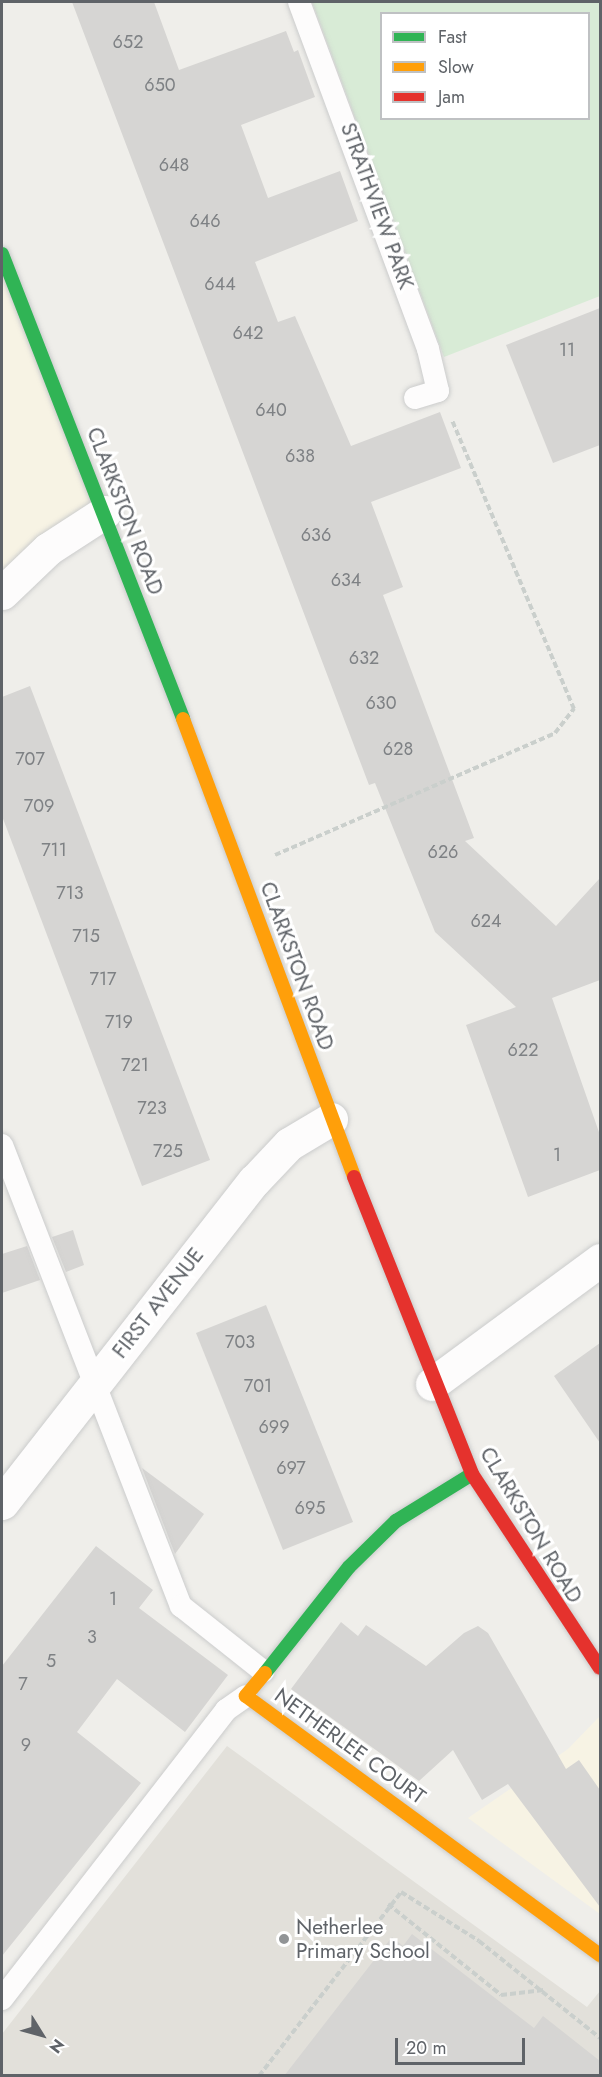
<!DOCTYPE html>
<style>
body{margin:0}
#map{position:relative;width:602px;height:2077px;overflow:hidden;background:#efeeea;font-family:Jost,sans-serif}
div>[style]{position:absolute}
.commercial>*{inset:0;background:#f7f3e4}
.education>*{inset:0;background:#e2e0da}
.green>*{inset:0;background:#d8ebd6}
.building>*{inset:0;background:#d6d5d3}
.path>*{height:4px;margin-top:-2px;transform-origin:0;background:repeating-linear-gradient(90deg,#cacfcc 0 6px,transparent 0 9px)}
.roads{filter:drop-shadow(0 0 2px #cbcccc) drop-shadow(0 0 2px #cbcccc)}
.lane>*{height:22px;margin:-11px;padding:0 11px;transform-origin:11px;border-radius:11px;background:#fdfcfc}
.street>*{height:33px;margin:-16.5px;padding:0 16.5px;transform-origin:16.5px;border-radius:16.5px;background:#fdfcfc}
.fast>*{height:14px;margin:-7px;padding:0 7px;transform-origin:7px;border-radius:7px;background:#30b455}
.slow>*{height:14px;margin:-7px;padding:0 7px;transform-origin:7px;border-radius:7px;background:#ff9f0a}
.jam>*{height:14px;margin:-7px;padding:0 7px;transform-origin:7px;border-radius:7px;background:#e5322d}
.dots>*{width:16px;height:16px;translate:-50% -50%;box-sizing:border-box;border:3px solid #fff;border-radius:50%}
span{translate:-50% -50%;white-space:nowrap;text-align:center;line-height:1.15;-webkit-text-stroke:6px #fff;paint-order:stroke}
.number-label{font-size:18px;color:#7e8184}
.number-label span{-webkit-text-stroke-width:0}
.street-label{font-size:21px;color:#5f6368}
.poi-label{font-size:21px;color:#5f6368}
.left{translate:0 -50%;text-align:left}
.frame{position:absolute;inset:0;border:3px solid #5f6368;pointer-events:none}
.legend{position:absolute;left:380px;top:12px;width:210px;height:108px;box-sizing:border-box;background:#fff;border:2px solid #bfc1c3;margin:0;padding:8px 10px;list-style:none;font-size:18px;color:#5f6368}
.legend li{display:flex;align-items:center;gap:12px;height:30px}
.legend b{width:30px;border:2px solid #bfc1c3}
.north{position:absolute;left:12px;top:2005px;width:60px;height:60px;-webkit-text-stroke:4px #fff;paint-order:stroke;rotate:127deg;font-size:16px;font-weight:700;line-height:24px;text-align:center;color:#5f6368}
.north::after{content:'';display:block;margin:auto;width:21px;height:27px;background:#5f6368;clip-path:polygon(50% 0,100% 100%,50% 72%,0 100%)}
.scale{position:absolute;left:395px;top:2038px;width:130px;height:27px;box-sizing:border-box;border:3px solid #5f6368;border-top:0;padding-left:8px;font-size:18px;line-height:21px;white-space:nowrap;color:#5f6368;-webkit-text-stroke:4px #fff;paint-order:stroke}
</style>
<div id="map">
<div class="commercial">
<i style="clip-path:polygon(2px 254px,105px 512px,2px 593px)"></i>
<i style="clip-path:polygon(600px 1716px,600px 1914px,468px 1818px,568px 1749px)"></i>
</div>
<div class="education">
<i style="clip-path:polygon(227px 1746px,587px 2007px,600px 1991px,600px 2075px,2px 2075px,2px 2034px)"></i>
</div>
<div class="green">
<i style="clip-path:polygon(evenodd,312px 2px,600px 2px,600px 296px,444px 357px,312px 2px,382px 14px,588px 14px,588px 118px,382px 118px,382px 14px)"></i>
</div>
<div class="building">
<i style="clip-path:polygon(72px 2px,154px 2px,179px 70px,286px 31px,294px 52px,298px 50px,315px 97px,241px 125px,268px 198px,340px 171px,358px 221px,255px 262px,278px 322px,295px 316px,351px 446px,440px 412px,461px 468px,371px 502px,403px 587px,383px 595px,474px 838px,465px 841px,556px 926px,600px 878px,600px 980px,552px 998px,600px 1135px,600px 1170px,528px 1197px,466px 1025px,516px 1007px,435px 932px,375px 783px,369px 785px)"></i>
<i style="clip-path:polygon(600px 308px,600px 445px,553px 463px,506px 345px)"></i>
<i style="clip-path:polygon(30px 686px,210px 1160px,142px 1186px,2px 816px,2px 697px)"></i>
<i style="clip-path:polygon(73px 1230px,84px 1265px,66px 1272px,52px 1237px)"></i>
<i style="clip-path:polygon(27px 1246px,40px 1280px,2px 1293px,2px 1254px)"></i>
<i style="clip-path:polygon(266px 1305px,353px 1522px,283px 1550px,196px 1333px)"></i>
<i style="clip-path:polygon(600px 1343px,600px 1443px,554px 1376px)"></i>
<i style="clip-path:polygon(142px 1468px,204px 1514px,175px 1554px)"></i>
<i style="clip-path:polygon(96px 1546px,153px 1590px,139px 1608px,228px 1675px,185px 1732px,117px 1679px,77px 1732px,141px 1783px,2px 1956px,2px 1666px)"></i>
<i style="clip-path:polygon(341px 1622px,358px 1636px,366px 1625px,426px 1666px,464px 1633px,478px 1626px,488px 1633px,566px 1769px,579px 1760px,600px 1790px,600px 1907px,508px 1784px,482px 1800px,453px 1750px,419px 1781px,291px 1689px)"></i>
<i style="clip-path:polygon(412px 1934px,534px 2028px,543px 2016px,600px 2061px,600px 2076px,284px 2076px,392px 1937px,403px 1946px)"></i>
</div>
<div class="path">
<i style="left:275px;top:855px;width:305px;rotate:-23.5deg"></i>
<i style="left:555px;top:733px;width:31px;rotate:-52deg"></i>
<i style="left:574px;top:709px;width:314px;rotate:-112.9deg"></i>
<i style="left:388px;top:1904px;width:145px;rotate:38.8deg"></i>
<i style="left:501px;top:1995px;width:43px;rotate:-6.6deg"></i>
<i style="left:259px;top:2076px;width:232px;rotate:-52.3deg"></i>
<i style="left:401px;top:1892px;width:92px;rotate:32.1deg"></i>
<i style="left:479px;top:1941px;width:155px;rotate:38.7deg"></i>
</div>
<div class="roads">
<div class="lane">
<i style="left:299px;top:2px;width:370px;rotate:69.6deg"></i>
<i style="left:428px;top:349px;width:43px;rotate:76.6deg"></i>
<i style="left:438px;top:391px;width:24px;rotate:163deg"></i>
<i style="left:2px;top:1145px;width:495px;rotate:68.8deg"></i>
<i style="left:181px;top:1606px;width:105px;rotate:38.4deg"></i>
<i style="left:2px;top:1999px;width:366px;rotate:-52.2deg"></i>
<i style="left:226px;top:1710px;width:24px;rotate:-35deg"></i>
</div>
<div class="street">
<i style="left:2px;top:593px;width:64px;rotate:-43.7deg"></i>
<i style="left:48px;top:549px;width:68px;rotate:-33deg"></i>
<i style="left:432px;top:1384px;width:209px;rotate:-36.4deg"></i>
<i style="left:2px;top:1503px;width:409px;rotate:-52deg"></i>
<i style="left:254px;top:1181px;width:51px;rotate:-46.6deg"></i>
<i style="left:289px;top:1144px;width:49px;rotate:-30.8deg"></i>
</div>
<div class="fast">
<i style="left:2px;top:254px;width:499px;rotate:68.7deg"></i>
<i style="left:265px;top:1673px;width:135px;rotate:-51.6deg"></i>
<i style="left:349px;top:1567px;width:66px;rotate:-44.4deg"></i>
<i style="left:396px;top:1521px;width:89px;rotate:-31.7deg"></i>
</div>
<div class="slow">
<i style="left:183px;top:719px;width:489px;rotate:69.5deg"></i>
<i style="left:265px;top:1673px;width:30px;rotate:130deg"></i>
<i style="left:246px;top:1696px;width:439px;rotate:36.2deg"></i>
</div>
<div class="jam">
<i style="left:354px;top:1177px;width:320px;rotate:68.3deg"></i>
<i style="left:472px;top:1474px;width:232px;rotate:56.6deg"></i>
</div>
</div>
<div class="dots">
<i style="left:284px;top:1939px;background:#919496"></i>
</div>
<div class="number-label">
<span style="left:128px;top:42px">652</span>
<span style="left:160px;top:85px">650</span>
<span style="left:174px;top:165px">648</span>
<span style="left:205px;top:221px">646</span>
<span style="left:220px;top:284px">644</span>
<span style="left:248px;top:333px">642</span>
<span style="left:567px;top:350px">11</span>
<span style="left:271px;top:410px">640</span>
<span style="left:300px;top:456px">638</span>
<span style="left:316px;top:535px">636</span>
<span style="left:346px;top:580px">634</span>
<span style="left:364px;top:658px">632</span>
<span style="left:381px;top:703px">630</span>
<span style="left:398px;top:749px">628</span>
<span style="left:30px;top:759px">707</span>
<span style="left:39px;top:806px">709</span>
<span style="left:54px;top:850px">711</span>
<span style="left:443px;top:852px">626</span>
<span style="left:70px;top:893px">713</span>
<span style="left:486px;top:921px">624</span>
<span style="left:86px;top:936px">715</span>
<span style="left:103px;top:979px">717</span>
<span style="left:119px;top:1022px">719</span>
<span style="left:523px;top:1050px">622</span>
<span style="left:135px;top:1065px">721</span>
<span style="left:152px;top:1108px">723</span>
<span style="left:168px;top:1151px">725</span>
<span style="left:557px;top:1155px">1</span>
<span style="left:240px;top:1342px">703</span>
<span style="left:258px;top:1386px">701</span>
<span style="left:274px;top:1427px">699</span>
<span style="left:291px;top:1468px">697</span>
<span style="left:310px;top:1508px">695</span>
<span style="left:113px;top:1599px">1</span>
<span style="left:92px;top:1637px">3</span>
<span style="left:51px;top:1661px">5</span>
<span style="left:23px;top:1684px">7</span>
<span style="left:26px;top:1745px">9</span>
</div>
<div class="street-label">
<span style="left:377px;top:206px;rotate:70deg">STRATHVIEW PARK</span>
<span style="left:125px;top:511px;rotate:69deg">CLARKSTON ROAD</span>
<span style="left:297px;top:966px;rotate:70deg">CLARKSTON ROAD</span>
<span style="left:158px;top:1303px;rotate:-52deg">FIRST AVENUE</span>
<span style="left:531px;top:1525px;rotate:59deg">CLARKSTON ROAD</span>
<span style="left:350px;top:1746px;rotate:36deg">NETHERLEE COURT</span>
</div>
<div class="poi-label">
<span class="left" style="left:296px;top:1939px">Netherlee<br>Primary School</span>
</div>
<div class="frame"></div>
<ul class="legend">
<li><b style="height:8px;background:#30b455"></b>Fast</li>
<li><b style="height:8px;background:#ff9f0a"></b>Slow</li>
<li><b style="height:8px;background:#e5322d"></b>Jam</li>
</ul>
<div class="north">N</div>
<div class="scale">20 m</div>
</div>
